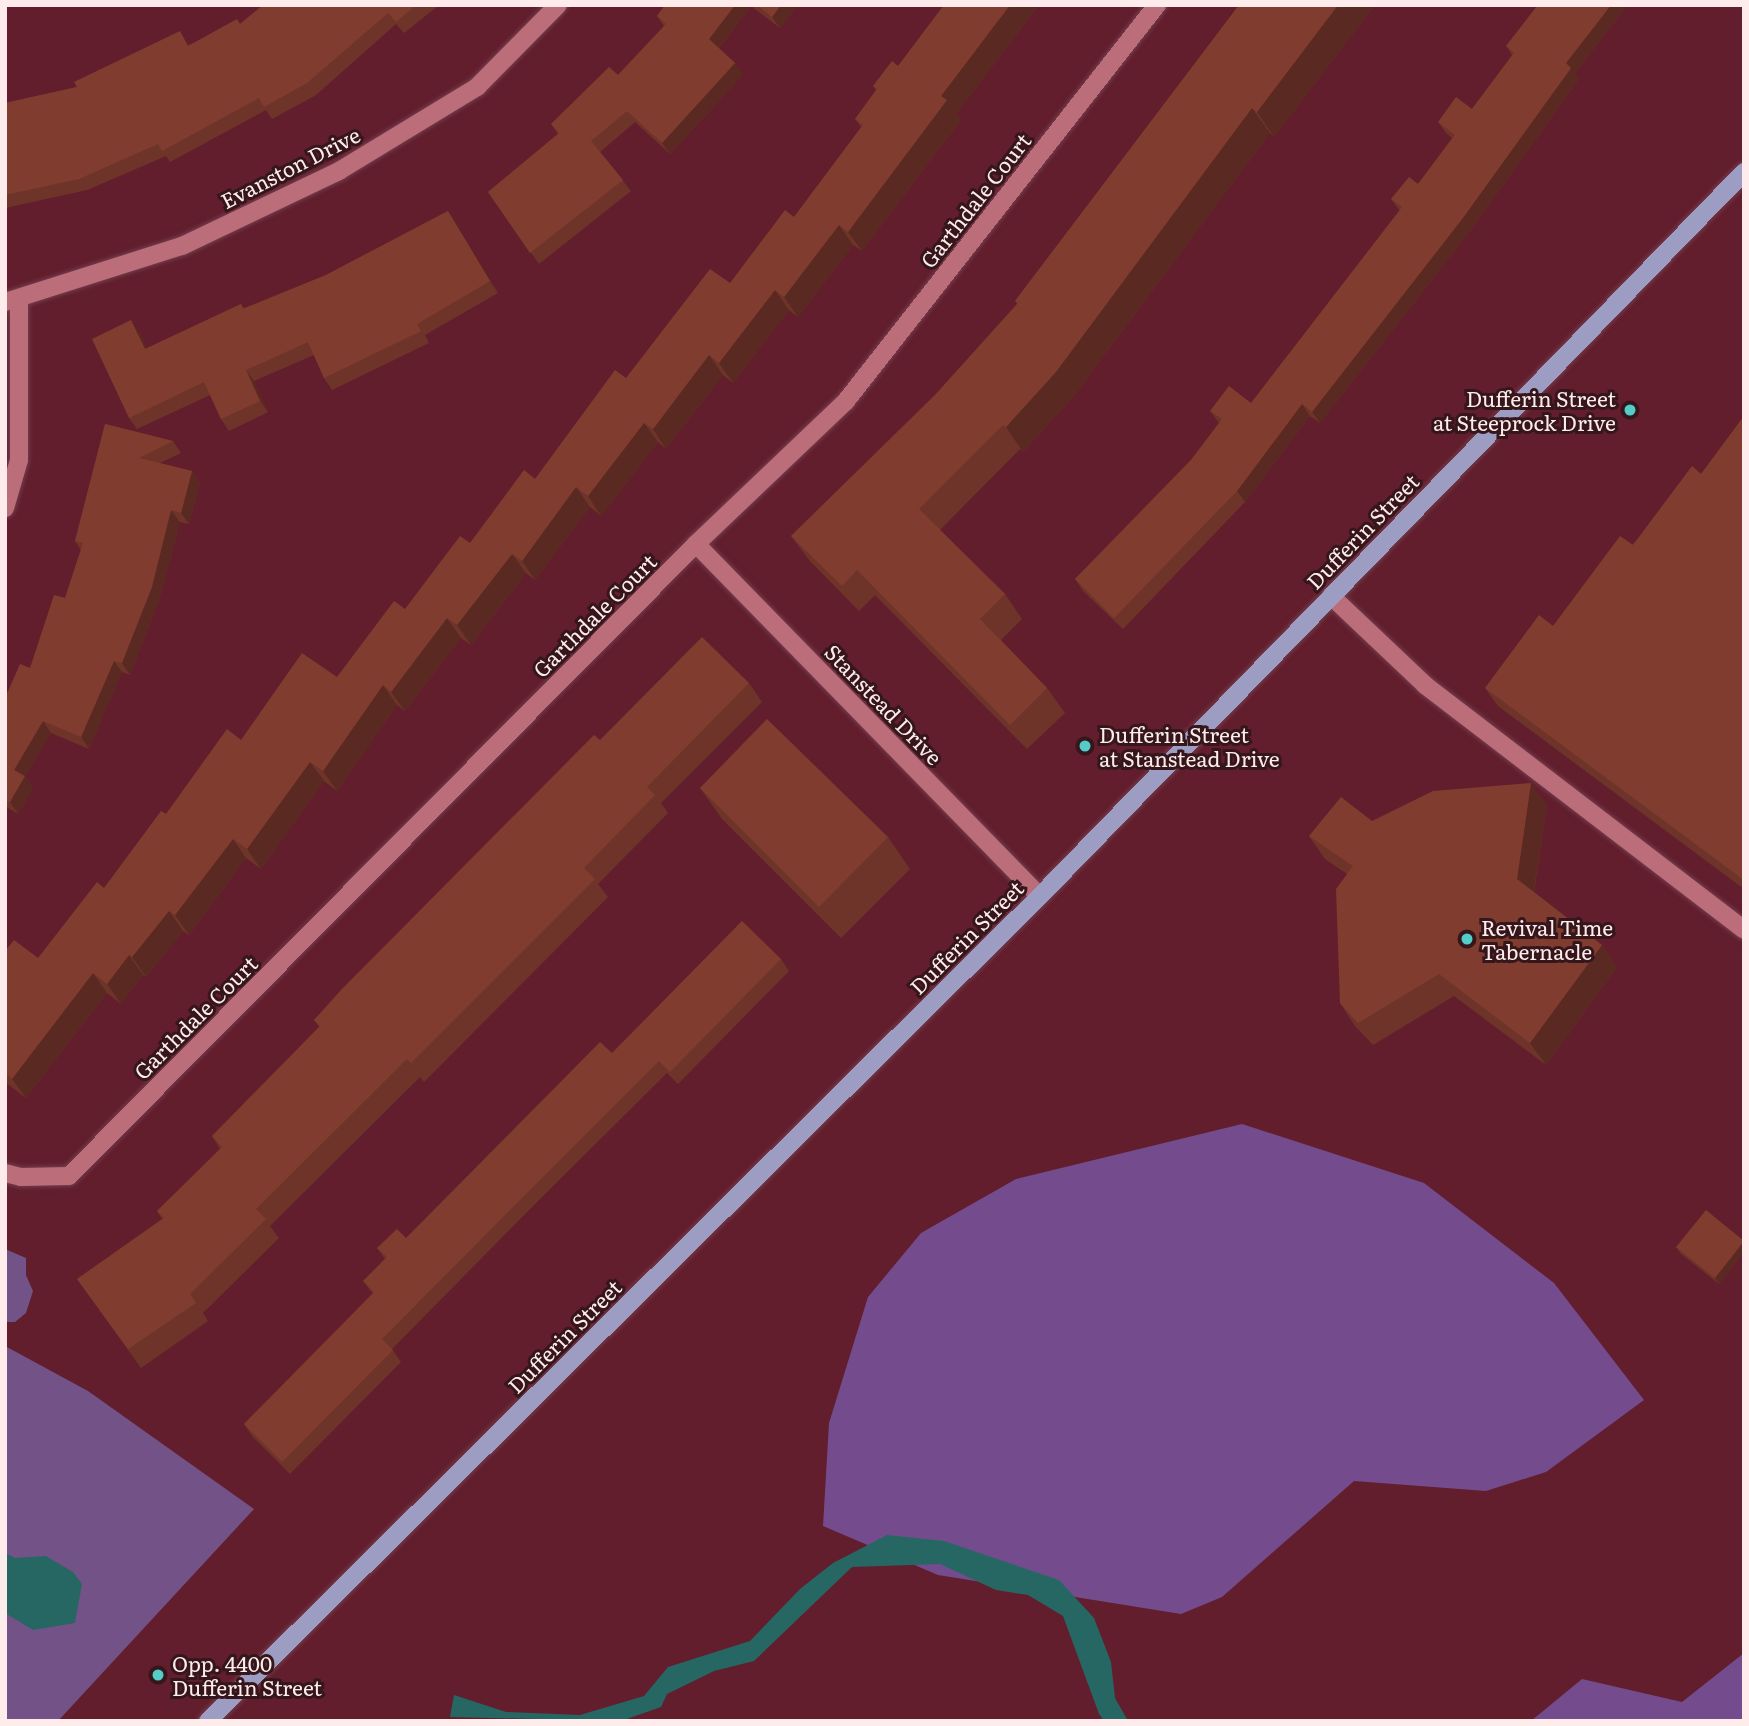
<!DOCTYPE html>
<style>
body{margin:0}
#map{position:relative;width:1749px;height:1726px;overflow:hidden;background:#621e2d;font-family:Literata,serif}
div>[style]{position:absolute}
.green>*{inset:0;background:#735288}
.forest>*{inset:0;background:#744c8d}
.water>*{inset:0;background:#266764}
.roads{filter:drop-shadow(0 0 2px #743d4d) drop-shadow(0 0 2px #743d4d)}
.minor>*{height:18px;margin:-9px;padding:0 9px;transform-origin:9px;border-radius:9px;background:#bb6e79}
.major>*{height:18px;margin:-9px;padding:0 9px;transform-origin:9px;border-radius:9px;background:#9d9dc3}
.wall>*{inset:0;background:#6f3429}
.shaded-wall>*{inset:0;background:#5a2a22}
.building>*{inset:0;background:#813c30}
.dots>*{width:19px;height:19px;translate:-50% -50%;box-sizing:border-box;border:4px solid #35161b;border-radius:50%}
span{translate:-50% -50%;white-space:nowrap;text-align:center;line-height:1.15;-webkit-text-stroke:6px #35161b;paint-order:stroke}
.street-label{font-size:21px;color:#feeced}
.poi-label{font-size:21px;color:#feeced}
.right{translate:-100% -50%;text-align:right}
.left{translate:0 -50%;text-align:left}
.frame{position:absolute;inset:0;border:7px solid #feeced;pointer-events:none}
</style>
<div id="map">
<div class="green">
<i style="clip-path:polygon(5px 1249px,26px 1258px,26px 1275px,33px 1291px,26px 1313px,15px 1322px,5px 1322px)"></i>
<i style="clip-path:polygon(5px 1346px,88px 1391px,254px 1509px,58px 1721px,5px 1721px)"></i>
</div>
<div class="forest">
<i style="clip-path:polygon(1242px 1124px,1424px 1183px,1554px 1283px,1644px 1400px,1546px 1472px,1486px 1491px,1354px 1481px,1222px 1597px,1181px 1614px,938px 1575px,823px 1526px,829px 1423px,868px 1297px,921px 1233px,1016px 1179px)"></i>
<i style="clip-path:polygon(1744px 1653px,1744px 1721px,1531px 1721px,1582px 1679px,1682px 1702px)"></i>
</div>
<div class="water">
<i style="clip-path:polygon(887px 1535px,944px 1541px,1059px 1580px,1094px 1618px,1111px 1662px,1115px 1698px,1128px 1721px,1104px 1721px,1099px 1714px,1063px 1616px,1028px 1595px,996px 1590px,940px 1564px,852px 1567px,754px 1661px,714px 1671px,667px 1694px,661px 1707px,621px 1721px,450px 1717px,454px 1695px,506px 1712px,580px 1715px,644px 1696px,668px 1667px,750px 1641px,800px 1589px,833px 1563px)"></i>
<i style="clip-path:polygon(5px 1553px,15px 1558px,46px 1556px,73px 1572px,82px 1584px,75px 1623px,33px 1630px,5px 1613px)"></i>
</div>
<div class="roads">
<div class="minor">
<i style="left:5px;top:302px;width:186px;rotate:-17.6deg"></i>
<i style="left:182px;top:246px;width:174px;rotate:-25.5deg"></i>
<i style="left:339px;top:171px;width:162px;rotate:-31.3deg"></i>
<i style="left:477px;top:87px;width:115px;rotate:-45.4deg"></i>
<i style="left:5px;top:508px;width:50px;rotate:-73.7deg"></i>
<i style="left:19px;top:460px;width:159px;rotate:-90deg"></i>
<i style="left:696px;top:544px;width:492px;rotate:45.7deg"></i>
<i style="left:1331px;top:596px;width:129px;rotate:43.4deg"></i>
<i style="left:1425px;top:685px;width:402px;rotate:37.5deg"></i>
<i style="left:5px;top:1173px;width:16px;rotate:14deg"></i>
<i style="left:21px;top:1177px;width:48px;rotate:-1.2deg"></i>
<i style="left:69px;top:1176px;width:890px;rotate:-45.23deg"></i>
<i style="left:696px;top:544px;width:207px;rotate:-43.6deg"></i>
<i style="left:846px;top:401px;width:504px;rotate:-51.86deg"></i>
</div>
<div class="major">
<i style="left:208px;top:1721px;width:1172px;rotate:-44.76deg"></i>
<i style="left:1040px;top:896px;width:1010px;rotate:-45.8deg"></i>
</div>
</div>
<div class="wall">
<i style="clip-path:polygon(263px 5px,439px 5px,404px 33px,396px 24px,316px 95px,272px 119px,266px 110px,170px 162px,166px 156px,87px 190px,5px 208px,5px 103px,77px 87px,189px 45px,240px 24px)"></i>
<i style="clip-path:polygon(665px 5px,798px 5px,780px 28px,751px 6px,719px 48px,735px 63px,743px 75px,670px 154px,635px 122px,600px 152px,631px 191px,539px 264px,488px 192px,558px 134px,551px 124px,618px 75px,664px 26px,657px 16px)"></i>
<i style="clip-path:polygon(944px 5px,1039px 5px,957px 113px,961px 120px,862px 251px,853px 245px,798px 317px,789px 310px,733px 383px,723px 375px,666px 449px,658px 442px,601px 516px,590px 507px,535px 580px,526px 573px,471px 645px,461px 638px,405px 711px,397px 705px,337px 791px,324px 781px,261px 869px,246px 858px,189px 935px,183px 931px,146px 977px,143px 975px,121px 1004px,107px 993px,26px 1098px,5px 1082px,5px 951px,38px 958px,104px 888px,166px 814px,241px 740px,337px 677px,535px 479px,626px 378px,730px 283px,794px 217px,861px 127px,855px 119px,876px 90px,873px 86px,898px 66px)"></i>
<i style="clip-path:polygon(1239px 5px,1375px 5px,1274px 137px,1270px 133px,1074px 396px,1023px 452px,1020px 449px,940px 530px,1005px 594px,1022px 619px,1001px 640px,1047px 688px,1065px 713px,1027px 749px,875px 595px,859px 611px,809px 560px,791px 536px,935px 395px,1017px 304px,1015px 301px)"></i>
<i style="clip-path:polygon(1534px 5px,1628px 5px,1575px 73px,1579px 79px,1471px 230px,1320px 423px,1310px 416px,1245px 502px,1123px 629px,1083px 591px,1075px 579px,1191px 460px,1219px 423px,1210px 411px,1251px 403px,1400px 211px,1391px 199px,1418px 184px,1452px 138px,1446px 133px,1438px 122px,1472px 109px,1512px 55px,1506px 46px,1536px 8px)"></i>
<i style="clip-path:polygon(448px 211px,498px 293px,425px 335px,429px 343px,332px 390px,324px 378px,314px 355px,254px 381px,268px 412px,229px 431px,221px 419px,210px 395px,137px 429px,129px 418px,139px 332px,147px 348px,241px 304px,244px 308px,326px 275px)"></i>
<i style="clip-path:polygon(1744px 416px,1744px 889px,1498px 706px,1485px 688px,1553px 626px,1701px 474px)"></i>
<i style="clip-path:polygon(105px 424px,173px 441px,181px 453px,160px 463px,192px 471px,200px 483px,189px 524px,180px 522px,160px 598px,130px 675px,122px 672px,89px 749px,51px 733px,25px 776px,33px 788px,18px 814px,5px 806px,5px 698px,30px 668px,65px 598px,81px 550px,75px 541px)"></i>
<i style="clip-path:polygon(749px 683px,762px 702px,661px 803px,668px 813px,598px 884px,608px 897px,424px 1082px,420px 1077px,270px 1226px,279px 1238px,203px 1313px,208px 1321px,141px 1368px,77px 1279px,162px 1219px,157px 1211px,220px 1149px,212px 1136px,319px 1027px,314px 1020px,600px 740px)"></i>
<i style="clip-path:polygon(1531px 783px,1547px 806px,1534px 892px,1602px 945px,1617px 967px,1546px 1065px,1454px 996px,1373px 1045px,1355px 1026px,1340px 1003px,1347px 874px,1325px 859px,1309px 836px)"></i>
<i style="clip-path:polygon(700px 788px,888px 837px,910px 869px,841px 938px,722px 819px)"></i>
<i style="clip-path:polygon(781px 959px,789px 971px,678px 1084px,667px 1073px,538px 1201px,392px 1349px,401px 1362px,290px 1474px,252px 1436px,244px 1424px,373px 1294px,363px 1281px,385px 1259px,377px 1248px,406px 1238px,612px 1053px)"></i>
<i style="clip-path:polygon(1744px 1241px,1744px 1252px,1719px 1284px,1680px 1253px,1676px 1247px)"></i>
</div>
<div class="shaded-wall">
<i style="clip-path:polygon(735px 5px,751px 6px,717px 50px,709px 39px)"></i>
<i style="clip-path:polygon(781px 5px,798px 5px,780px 28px,772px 17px)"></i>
<i style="clip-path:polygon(1010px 5px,1039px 5px,957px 113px,961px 120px,862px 251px,848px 232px,941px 96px)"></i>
<i style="clip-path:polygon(1338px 5px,1375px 5px,1274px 137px,1257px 112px)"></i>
<i style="clip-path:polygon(1611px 5px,1628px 5px,1575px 73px,1579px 79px,1471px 230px,1320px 423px,1312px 412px,1566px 63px)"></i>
<i style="clip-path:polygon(735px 63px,743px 75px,670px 154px,662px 143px)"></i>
<i style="clip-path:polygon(1252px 108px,1270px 133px,1074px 396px,1023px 452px,1006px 427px)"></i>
<i style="clip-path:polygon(448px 211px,456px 223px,498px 293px,490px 281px)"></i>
<i style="clip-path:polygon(839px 225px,853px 245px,798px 317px,784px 297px)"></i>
<i style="clip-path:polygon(775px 290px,789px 310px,733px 383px,719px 363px)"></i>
<i style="clip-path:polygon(131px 320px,139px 332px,153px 360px,145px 349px)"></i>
<i style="clip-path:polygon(709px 355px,723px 375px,666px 449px,653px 429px)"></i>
<i style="clip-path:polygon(246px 370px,254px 381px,268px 412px,260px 401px)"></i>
<i style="clip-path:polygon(1302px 404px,1310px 416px,1245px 502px,1237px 491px)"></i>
<i style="clip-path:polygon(644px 423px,658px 442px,601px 516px,588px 496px)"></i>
<i style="clip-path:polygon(192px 471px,200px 483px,189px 524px,181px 513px)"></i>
<i style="clip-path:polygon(576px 487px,590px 507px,535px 580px,522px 561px)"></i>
<i style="clip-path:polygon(171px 510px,180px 522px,160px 598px,130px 675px,122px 663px)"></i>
<i style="clip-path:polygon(512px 554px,526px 573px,471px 645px,457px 625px)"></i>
<i style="clip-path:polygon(447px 618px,461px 638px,405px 711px,391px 692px)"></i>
<i style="clip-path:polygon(114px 661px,122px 672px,89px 749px,81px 737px)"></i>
<i style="clip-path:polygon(383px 685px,397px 705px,337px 791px,323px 771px)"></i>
<i style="clip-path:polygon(43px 721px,51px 733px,25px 776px,33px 788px,18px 814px,10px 802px,14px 770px)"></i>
<i style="clip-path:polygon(310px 762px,324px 781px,261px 869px,247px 849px)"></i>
<i style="clip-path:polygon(1531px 783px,1547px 806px,1532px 901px,1517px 879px)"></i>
<i style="clip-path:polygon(233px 839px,246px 858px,189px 935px,175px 915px)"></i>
<i style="clip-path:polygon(169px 911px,183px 931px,146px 977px,132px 957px)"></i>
<i style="clip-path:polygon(1602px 945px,1617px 967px,1546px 1065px,1530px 1043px)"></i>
<i style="clip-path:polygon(129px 955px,143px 975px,121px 1004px,107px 984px)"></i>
<i style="clip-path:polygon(93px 973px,107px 993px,26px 1098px,12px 1079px)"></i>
<i style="clip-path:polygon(1744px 1241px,1744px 1252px,1719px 1284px,1715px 1278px)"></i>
</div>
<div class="building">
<i style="clip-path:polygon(263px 5px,416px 5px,396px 22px,388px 13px,307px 83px,264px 107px,259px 98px,162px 151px,158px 144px,79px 179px,5px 195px,5px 103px,77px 87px,74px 82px,180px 31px,188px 46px,237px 19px,240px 24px)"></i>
<i style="clip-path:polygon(665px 5px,735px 5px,709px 39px,735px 63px,662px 143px,627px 111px,591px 141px,623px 180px,530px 253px,488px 192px,559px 133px,551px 124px,609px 67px,618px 75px,666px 24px,657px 16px)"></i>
<i style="clip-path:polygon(757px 5px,781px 5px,772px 17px)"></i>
<i style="clip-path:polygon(944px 5px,1010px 5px,941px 96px,947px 100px,848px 232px,839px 225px,784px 297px,775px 290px,719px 363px,709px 355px,653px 429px,644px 423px,588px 496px,576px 487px,522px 561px,512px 554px,457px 625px,447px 618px,391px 692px,383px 685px,323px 771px,310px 762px,247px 849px,233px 839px,175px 915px,169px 911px,132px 957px,129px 955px,107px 984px,93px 973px,12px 1079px,5px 1073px,5px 951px,14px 940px,38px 958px,97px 882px,104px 888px,161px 811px,166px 814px,227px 729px,241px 740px,302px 653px,337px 677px,394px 601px,405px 609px,460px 536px,470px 543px,524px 470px,535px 479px,615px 370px,626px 378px,710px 269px,730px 283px,785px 210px,794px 217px,863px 125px,855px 119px,877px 89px,873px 86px,892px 61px,898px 66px)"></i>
<i style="clip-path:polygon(1239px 5px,1338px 5px,1257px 112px,1252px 108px,1056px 372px,1006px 427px,1003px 425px,919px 509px,1005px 594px,980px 619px,1047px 688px,1010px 725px,857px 570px,842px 586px,791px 536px,935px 395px,1018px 303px,1015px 301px)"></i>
<i style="clip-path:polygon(1536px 5px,1611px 5px,1566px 63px,1571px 68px,1463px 218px,1312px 412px,1302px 404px,1237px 491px,1114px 618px,1075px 579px,1191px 460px,1222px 419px,1210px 411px,1229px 386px,1251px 403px,1402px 207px,1391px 199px,1409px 177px,1418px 184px,1455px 135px,1438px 122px,1456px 97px,1472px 109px,1514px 53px,1506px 46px,1537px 6px)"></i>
<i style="clip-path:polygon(448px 211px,490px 281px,417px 324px,421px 331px,324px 378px,308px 342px,246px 370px,260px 401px,221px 419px,204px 382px,129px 418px,92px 339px,131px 320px,145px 349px,241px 304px,243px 309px,326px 275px)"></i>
<i style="clip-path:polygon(1744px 416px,1744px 880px,1485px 688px,1539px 615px,1553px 626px,1620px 536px,1633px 545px,1692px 466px,1701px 474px)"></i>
<i style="clip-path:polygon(105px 424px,173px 441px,139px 458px,192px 471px,181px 513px,171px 510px,152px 587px,122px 663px,114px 661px,81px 737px,43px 721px,14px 770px,25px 776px,10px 802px,5px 800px,5px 698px,20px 664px,30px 668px,54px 595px,65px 598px,83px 543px,75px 541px)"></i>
<i style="clip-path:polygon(702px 637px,749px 683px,647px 787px,655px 795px,584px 868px,595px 879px,411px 1063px,407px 1059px,256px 1209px,266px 1219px,190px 1294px,196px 1303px,128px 1349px,77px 1279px,164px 1218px,157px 1211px,222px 1147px,212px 1136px,320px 1026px,314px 1020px,341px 990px,594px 735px,600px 740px)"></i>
<i style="clip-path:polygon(767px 719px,888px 837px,819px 907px,700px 788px)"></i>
<i style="clip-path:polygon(1531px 783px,1517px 879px,1602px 945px,1530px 1043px,1439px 974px,1358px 1023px,1340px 1003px,1336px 889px,1353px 866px,1309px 836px,1341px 797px,1372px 821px,1433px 791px)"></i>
<i style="clip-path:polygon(742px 921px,781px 959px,670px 1072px,659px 1061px,530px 1190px,382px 1339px,393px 1350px,282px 1462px,244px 1424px,374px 1292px,363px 1281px,387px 1257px,377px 1248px,397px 1229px,406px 1238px,600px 1042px,612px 1053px)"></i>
<i style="clip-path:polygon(1706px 1210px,1744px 1241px,1715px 1278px,1676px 1247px)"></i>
</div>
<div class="dots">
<i style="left:1630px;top:410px;background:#54cdc8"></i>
<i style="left:1085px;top:746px;background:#54cdc8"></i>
<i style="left:1467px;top:939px;background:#54cdc8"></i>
<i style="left:158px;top:1675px;background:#54cdc8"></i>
</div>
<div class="street-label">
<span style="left:290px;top:167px;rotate:-27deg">Evanston Drive</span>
<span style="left:975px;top:200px;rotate:-52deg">Garthdale Court</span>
<span style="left:1362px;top:531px;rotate:-46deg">Dufferin Street</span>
<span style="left:594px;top:615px;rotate:-45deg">Garthdale Court</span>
<span style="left:884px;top:704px;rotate:46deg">Stanstead Drive</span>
<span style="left:966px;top:937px;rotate:-45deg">Dufferin Street</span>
<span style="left:195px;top:1017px;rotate:-45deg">Garthdale Court</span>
<span style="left:564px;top:1336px;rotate:-45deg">Dufferin Street</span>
</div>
<div class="poi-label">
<span class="right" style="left:1616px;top:410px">Dufferin Street<br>at Steeprock Drive</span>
<span class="left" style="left:1099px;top:746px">Dufferin Street<br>at Stanstead Drive</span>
<span class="left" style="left:1481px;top:939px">Revival Time<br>Tabernacle</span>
<span class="left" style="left:172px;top:1675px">Opp. 4400<br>Dufferin Street</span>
</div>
<div class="frame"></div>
</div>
